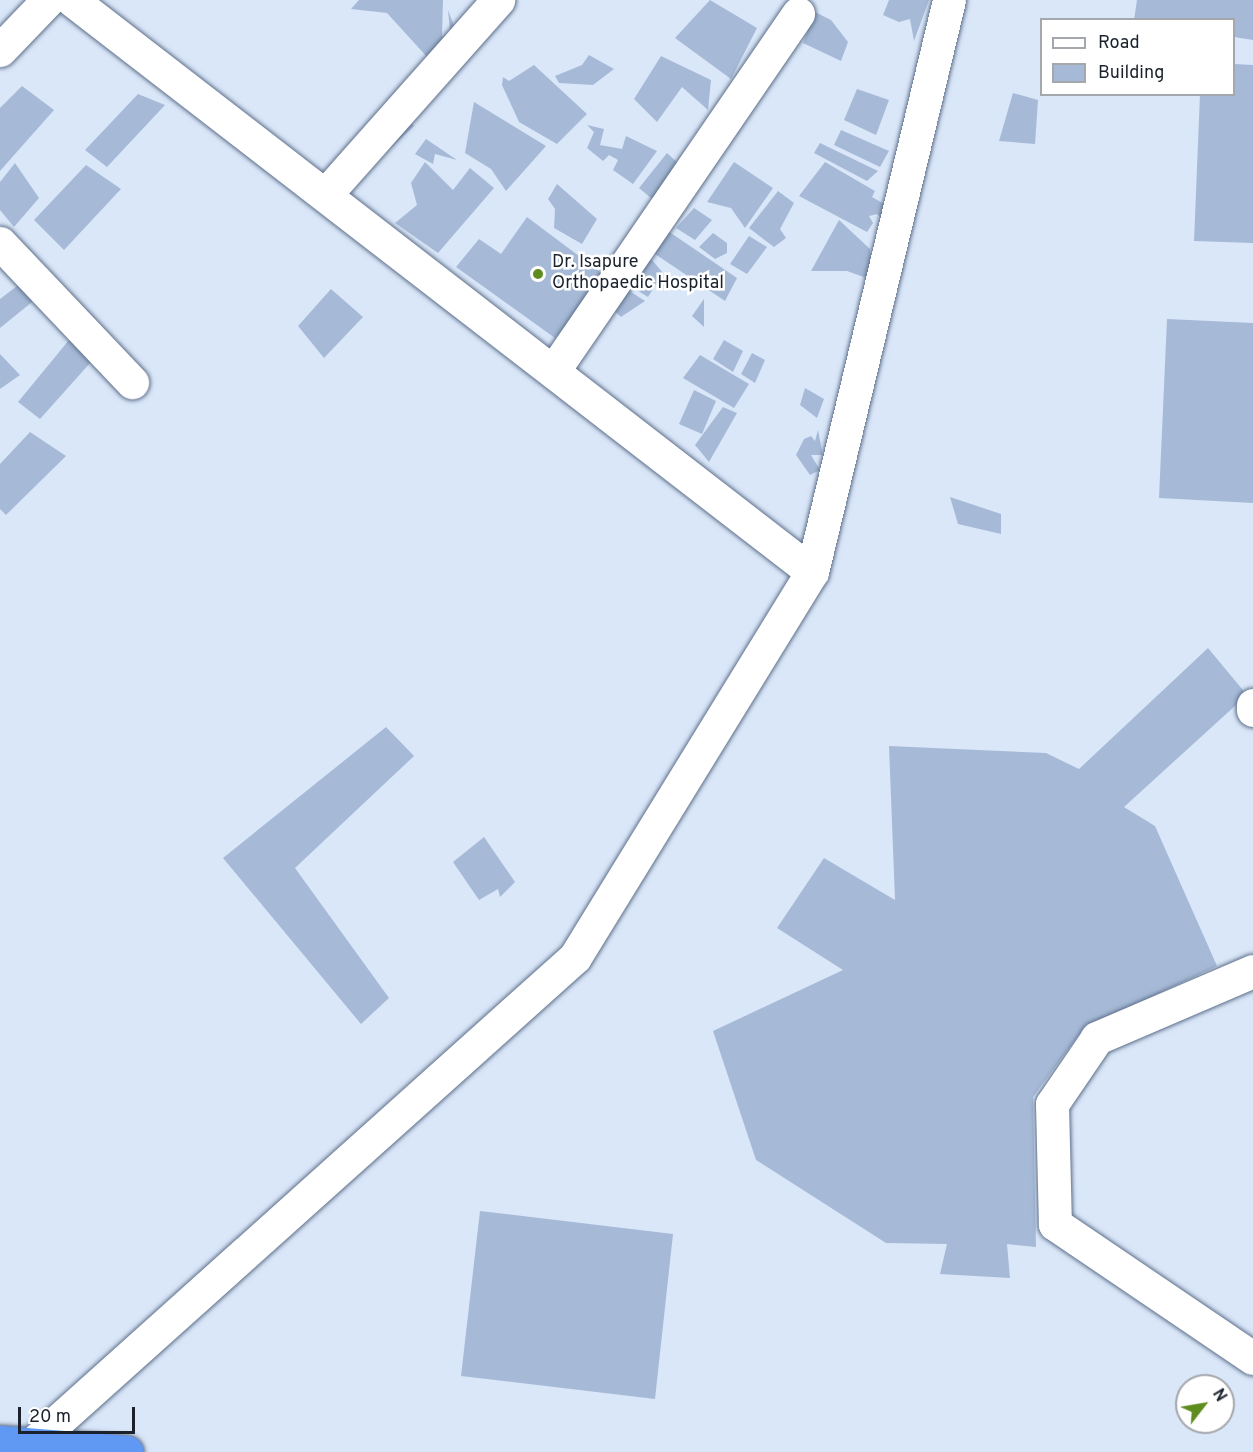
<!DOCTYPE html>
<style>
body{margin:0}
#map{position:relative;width:1253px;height:1452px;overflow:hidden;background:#dae7f9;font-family:Overpass,sans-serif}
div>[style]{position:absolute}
.building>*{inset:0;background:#a6bad7}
.roads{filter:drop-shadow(0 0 2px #5d6f8a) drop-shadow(0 0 2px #5d6f8a)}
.minor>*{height:33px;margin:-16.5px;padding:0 16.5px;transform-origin:16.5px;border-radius:16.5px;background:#fff}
.highway>*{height:33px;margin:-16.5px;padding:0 16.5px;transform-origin:16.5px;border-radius:16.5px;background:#5f99f3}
.dots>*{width:16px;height:16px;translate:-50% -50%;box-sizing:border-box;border:3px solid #fff;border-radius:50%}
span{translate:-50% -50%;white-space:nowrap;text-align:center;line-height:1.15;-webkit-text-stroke:5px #fff;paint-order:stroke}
.poi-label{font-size:18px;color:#1b222d}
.left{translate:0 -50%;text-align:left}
.legend{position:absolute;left:1040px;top:18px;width:195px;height:78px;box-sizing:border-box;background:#fff;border:2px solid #a4a7ab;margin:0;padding:8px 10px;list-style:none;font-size:18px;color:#1b222d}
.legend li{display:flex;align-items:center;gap:12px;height:30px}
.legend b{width:30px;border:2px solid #a4a7ab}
.north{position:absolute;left:1175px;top:1374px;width:60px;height:60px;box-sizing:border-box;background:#fff;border:2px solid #a4a7ab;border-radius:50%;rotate:59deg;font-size:16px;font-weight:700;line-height:24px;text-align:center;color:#1b222d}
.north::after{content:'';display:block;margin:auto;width:21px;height:27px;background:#5f8c1f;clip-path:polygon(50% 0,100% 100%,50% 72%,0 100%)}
.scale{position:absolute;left:18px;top:1407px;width:117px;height:27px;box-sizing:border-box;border:3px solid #1b222d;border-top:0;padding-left:8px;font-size:18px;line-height:21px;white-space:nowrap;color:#1b222d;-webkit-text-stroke:4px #fff;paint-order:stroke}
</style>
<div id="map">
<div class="building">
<i style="clip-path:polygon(359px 0,443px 0,442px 37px,450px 31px,448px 10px,456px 31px,428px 58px,387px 13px,351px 9px)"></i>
<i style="clip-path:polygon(710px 0,757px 28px,731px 79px,675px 38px)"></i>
<i style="clip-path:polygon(889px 0,929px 0,914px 41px,910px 19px,899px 22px,883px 15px)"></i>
<i style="clip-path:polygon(1137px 0,1253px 0,1253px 40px,1234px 37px,1234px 20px,1134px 20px)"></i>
<i style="clip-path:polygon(815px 12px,831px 20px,848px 42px,841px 61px,803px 43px)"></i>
<i style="clip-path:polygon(589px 55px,614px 69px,593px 85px,559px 83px,555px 76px,582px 65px)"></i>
<i style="clip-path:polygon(661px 56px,711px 80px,708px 110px,682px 87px,657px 122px,634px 99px)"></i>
<i style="clip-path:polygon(1234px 64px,1253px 65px,1253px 243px,1194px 241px,1200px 94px,1234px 94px)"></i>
<i style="clip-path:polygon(534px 65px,587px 114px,557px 144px,519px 122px,502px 85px,503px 77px,509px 81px)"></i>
<i style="clip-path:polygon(22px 86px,54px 110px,0 171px,0 108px)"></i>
<i style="clip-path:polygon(857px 89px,889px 100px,876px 135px,844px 120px)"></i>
<i style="clip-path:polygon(1013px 93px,1038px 100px,1035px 144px,999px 141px)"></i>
<i style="clip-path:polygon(138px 94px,165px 105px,107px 167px,85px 150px)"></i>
<i style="clip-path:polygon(474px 102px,546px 146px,506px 191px,491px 169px,465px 153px)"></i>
<i style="clip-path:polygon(408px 119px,414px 126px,385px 153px,384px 153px)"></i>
<i style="clip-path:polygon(587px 125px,604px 129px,600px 145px,622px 149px,626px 136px,657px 151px,633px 184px,613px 170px,618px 160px,609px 155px,603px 161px,587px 148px,594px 132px)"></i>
<i style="clip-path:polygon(841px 130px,889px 151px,880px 167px,834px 145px)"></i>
<i style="clip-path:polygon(426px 139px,457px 160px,435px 154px,433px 164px,415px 154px)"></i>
<i style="clip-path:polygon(820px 143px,878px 171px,867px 181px,814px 153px)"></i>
<i style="clip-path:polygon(667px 153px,679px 164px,657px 203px,639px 188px)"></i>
<i style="clip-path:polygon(425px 162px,453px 190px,470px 168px,494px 188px,438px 253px,395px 223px,417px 205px,411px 183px)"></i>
<i style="clip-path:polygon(734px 162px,773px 188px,745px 228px,731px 208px,707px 202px)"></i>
<i style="clip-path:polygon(825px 162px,875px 191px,872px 197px,893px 209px,883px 219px,877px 214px,869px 216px,873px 223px,867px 232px,799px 196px)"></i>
<i style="clip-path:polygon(15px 163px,39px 198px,14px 227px,0 210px,0 182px)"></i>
<i style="clip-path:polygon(86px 165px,121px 189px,64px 250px,34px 220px)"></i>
<i style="clip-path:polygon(557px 184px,597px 219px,582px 244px,554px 228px,555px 209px,548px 199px)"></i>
<i style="clip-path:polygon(778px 191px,794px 203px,780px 229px,786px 238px,774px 247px,749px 228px)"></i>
<i style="clip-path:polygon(694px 208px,712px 220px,695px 240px,676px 228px)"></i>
<i style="clip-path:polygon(527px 217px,607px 277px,555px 338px,456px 267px,479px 239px,501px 254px)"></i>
<i style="clip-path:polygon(839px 220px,870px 249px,872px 280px,847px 271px,811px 271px)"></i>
<i style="clip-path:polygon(668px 231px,737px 278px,725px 301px,655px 254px)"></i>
<i style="clip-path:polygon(713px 233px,727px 243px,727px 253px,715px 259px,699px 247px)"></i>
<i style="clip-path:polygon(749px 236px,767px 247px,747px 274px,730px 264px)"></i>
<i style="clip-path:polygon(652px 260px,663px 273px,648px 297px,635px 289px,633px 264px)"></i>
<i style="clip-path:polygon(25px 280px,42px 294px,0 328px,0 299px)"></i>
<i style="clip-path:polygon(331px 289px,363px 317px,324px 358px,298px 326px)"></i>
<i style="clip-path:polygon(628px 290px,645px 301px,621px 317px,606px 303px)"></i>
<i style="clip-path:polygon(704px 299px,704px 327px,692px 316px)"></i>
<i style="clip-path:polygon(1167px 319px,1253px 323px,1253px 503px,1159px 498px)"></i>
<i style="clip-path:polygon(69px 340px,91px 362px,40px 419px,18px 402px)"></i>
<i style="clip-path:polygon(724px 340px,743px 351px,733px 372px,713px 359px)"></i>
<i style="clip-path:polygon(752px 353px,765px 360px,755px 383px,741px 374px)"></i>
<i style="clip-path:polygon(0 354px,20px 375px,0 389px)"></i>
<i style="clip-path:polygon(700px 355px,749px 384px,734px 408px,683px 378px)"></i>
<i style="clip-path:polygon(805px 388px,824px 399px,817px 418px,800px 405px)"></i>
<i style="clip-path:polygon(694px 390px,716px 401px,702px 434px,679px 424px)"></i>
<i style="clip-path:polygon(723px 407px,737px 413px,709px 462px,695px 445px)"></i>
<i style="clip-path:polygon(818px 430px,823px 455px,811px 455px,820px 470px,810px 475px,796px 455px,804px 439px,811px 436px,815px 441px)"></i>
<i style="clip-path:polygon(30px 432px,66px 456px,6px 515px,0 509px,0 464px)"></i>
<i style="clip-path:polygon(950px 497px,1001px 514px,1001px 534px,958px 524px)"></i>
<i style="clip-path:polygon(1208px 648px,1247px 695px,1124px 807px,1155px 826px,1217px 966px,1083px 1029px,1033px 1097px,1036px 1247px,1007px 1244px,1010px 1278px,940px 1274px,947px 1244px,886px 1243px,756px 1160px,713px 1031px,843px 970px,777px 928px,824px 858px,895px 900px,889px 746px,1046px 753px,1079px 769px)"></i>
<i style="clip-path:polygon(386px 727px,414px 756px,295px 868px,389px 998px,361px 1024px,223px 858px)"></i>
<i style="clip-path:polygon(484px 837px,515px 882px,500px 897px,498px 889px,479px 900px,453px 862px)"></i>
<i style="clip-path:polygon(480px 1211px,673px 1234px,655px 1399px,461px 1376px)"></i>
</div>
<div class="roads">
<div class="minor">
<i style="left:72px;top:0;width:935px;rotate:37.7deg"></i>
<i style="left:0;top:50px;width:69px;rotate:-46.2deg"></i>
<i style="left:325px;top:195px;width:261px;rotate:-48.4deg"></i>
<i style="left:0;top:243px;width:192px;rotate:46.5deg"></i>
<i style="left:554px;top:370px;width:432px;rotate:-55.6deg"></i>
<i style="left:1253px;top:705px;width:5px;rotate:90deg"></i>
<i style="left:1253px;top:971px;width:170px;rotate:156.8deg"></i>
<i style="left:1097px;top:1038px;width:80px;rotate:124.3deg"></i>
<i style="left:1052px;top:1104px;width:120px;rotate:88.6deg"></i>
<i style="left:1055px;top:1224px;width:239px;rotate:34.1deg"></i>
<i style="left:34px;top:1452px;width:8px;rotate:-113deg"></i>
<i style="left:31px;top:1445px;width:731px;rotate:-41.89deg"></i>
<i style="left:575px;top:957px;width:452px;rotate:-58.4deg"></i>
<i style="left:812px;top:572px;width:588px;rotate:-76.53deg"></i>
</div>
<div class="highway">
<i style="left:0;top:1442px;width:127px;rotate:4.5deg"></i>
</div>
</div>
<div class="dots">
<i style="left:538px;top:274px;background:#5f8c1f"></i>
</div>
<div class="poi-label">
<span class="left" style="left:552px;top:274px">Dr. Isapure<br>Orthopaedic Hospital</span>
</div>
<ul class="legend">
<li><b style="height:8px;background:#fff"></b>Road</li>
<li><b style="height:16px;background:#a6bad7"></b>Building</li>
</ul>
<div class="north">N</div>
<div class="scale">20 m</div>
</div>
